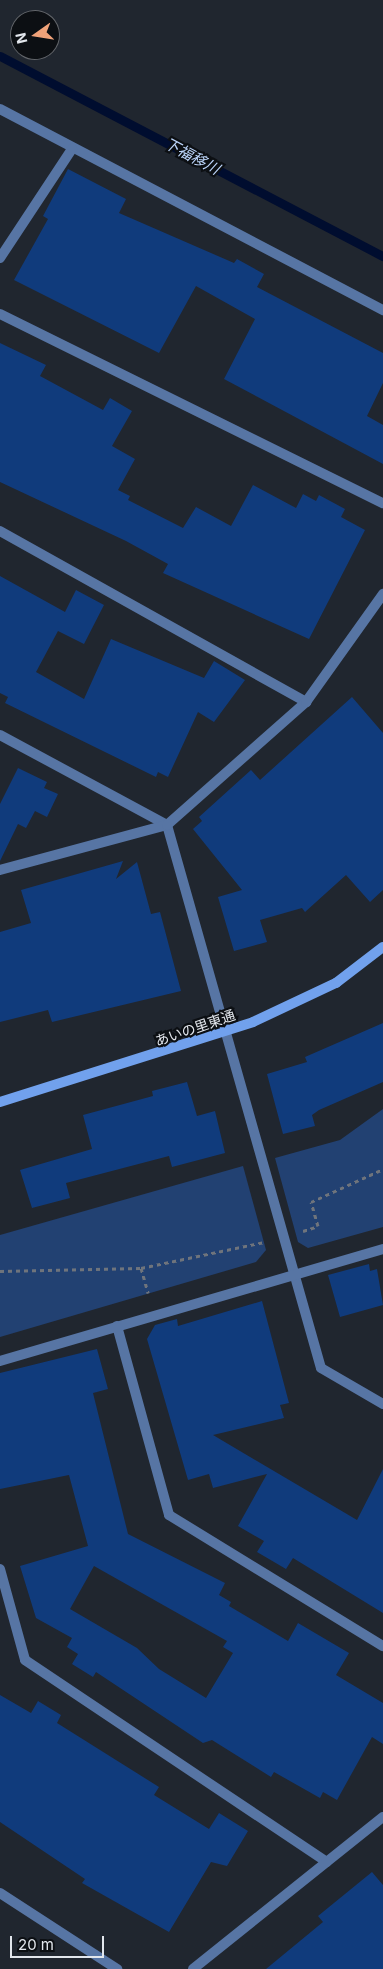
<!DOCTYPE html>
<meta charset="utf-8">
<style>
body{margin:0}
#map{position:relative;width:383px;height:1969px;overflow:hidden;background:#20262f;font-family:Inter,"Noto Sans JP",sans-serif}
div>[style]{position:absolute}
.green>*{inset:0;background:#224172}
.stream>*{height:9px;margin:-4.5px;padding:0 4.5px;transform-origin:4.5px;border-radius:4.5px;background:#000d2f}
.building>*{inset:0;background:#103b7c}
.path>*{height:3px;margin-top:-1.5px;transform-origin:0;background:repeating-linear-gradient(90deg,#6f747c 0 4px,transparent 0 8px)}
.street>*{height:10px;margin:-5px;padding:0 5px;transform-origin:5px;border-radius:5px;background:#5775a4}
.secondary>*{height:10px;margin:-5px;padding:0 5px;transform-origin:5px;border-radius:5px;background:#71a1ed}
span{translate:-50% -50%;white-space:nowrap;text-align:center;line-height:1.15;-webkit-text-stroke:4.5px #0c0f13;paint-order:stroke}
.street-label{font-size:14px;color:#e2e6ec}
.water-label{font-size:15px;color:#bdd6fc;font-style:italic}
.north{position:absolute;left:10px;top:10px;width:50px;height:50px;box-sizing:border-box;background:#0c0f13;border:1px solid #62656a;border-radius:50%;rotate:257deg;font-size:14px;font-weight:700;line-height:20px;text-align:center;color:#e2e6ec}
.north::after{content:'';display:block;margin:auto;width:18px;height:22px;background:#f0a279;clip-path:polygon(50% 0,100% 100%,50% 72%,0 100%)}
.scale{position:absolute;left:10px;top:1936px;width:94px;height:22px;box-sizing:border-box;border:2px solid #e2e6ec;border-top:0;padding-left:6px;font-size:15px;line-height:18px;white-space:nowrap;color:#e2e6ec;-webkit-text-stroke:4px #0c0f13;paint-order:stroke}
</style>
<div id="map">
<div class="green">
<i style="clip-path:polygon(383px 1109px,383px 1227px,308px 1248px,298px 1242px,275px 1158px,340px 1140px)"></i>
<i style="clip-path:polygon(243px 1166px,266px 1250px,256px 1262px,0 1337px,0 1235px)"></i>
</div>
<div class="stream">
<i style="left:0;top:56px;width:432px;rotate:27.6deg"></i>
</div>
<div class="building">
<i style="clip-path:polygon(68px 169px,126px 199px,119px 213px,234px 263px,237px 259px,264px 274px,257px 287px,383px 353px,383px 383px,367px 416px,383px 425px,383px 464px,224px 379px,255px 319px,196px 286px,159px 353px,14px 280px,48px 219px,43px 216px)"></i>
<i style="clip-path:polygon(0 343px,46px 365px,40px 376px,103px 410px,110px 398px,132px 411px,112px 446px,135px 459px,118px 490px,130px 496px,128px 500px,183px 528px,196px 507px,231px 526px,253px 485px,296px 508px,303px 494px,316px 501px,319px 495px,345px 509px,341px 517px,365px 530px,309px 639px,163px 573px,168px 564px,126px 541px,0 482px)"></i>
<i style="clip-path:polygon(0 576px,65px 612px,76px 590px,104px 605px,84px 644px,58px 631px,36px 672px,84px 699px,111px 639px,204px 678px,214px 661px,245px 680px,214px 722px,198px 712px,168px 777px,158px 772px,156px 777px,5px 703px,8px 697px,0 693px)"></i>
<i style="clip-path:polygon(352px 697px,383px 733px,383px 890px,370px 902px,346px 875px,305px 912px,302px 908px,260px 920px,267px 942px,234px 951px,218px 897px,242px 890px,193px 829px,202px 821px,199px 817px,251px 770px,260px 780px)"></i>
<i style="clip-path:polygon(18px 768px,47px 782px,44px 788px,58px 794px,47px 817px,35px 811px,26px 828px,18px 824px,0 861px,0 804px)"></i>
<i style="clip-path:polygon(123px 861px,116px 879px,137px 862px,151px 914px,160px 912px,181px 991px,52px 1022px,48px 1010px,0 1022px,0 932px,31px 923px,21px 890px)"></i>
<i style="clip-path:polygon(383px 1023px,383px 1082px,319px 1110px,312px 1115px,315px 1126px,283px 1134px,267px 1074px,307px 1062px,305px 1057px)"></i>
<i style="clip-path:polygon(187px 1082px,197px 1116px,215px 1111px,225px 1153px,172px 1167px,169px 1156px,66px 1183px,70px 1198px,32px 1208px,20px 1170px,92px 1149px,83px 1115px,153px 1096px,152px 1091px)"></i>
<i style="clip-path:polygon(369px 1264px,370px 1271px,377px 1269px,383px 1305px,340px 1317px,328px 1275px)"></i>
<i style="clip-path:polygon(262px 1301px,289px 1403px,280px 1405px,284px 1418px,213px 1435px,357px 1520px,383px 1469px,383px 1613px,293px 1558px,286px 1569px,257px 1552px,264px 1541px,238px 1526px,267px 1474px,213px 1488px,209px 1474px,188px 1480px,147px 1339px,155px 1325px,177px 1319px,178px 1326px)"></i>
<i style="clip-path:polygon(evenodd,97px 1349px,108px 1389px,93px 1393px,128px 1534px,225px 1583px,219px 1595px,231px 1602px,229px 1606px,288px 1641px,298px 1623px,349px 1653px,336px 1675px,383px 1703px,383px 1744px,372px 1737px,337px 1800px,323px 1792px,320px 1798px,274px 1772px,271px 1777px,212px 1740px,203px 1743px,96px 1672px,93px 1677px,72px 1664px,78px 1654px,67px 1647px,72px 1638px,36px 1618px,20px 1566px,88px 1546px,69px 1475px,0 1489px,0 1373px,97px 1349px,94px 1566px,227px 1641px,223px 1647px,233px 1653px,206px 1698px,159px 1669px,137px 1648px,70px 1609px,94px 1566px)"></i>
<i style="clip-path:polygon(0 1695px,31px 1713px,38px 1701px,61px 1715px,57px 1723px,159px 1787px,154px 1795px,209px 1829px,219px 1813px,248px 1831px,227px 1866px,211px 1862px,169px 1932px,82px 1883px,85px 1879px,0 1822px)"></i>
<i style="clip-path:polygon(372px 1872px,383px 1885px,383px 1969px,266px 1969px,323px 1922px,318px 1916px)"></i>
</div>
<div class="path">
<i style="left:303px;top:1231px;width:16px;rotate:-18deg"></i>
<i style="left:318px;top:1226px;width:25px;rotate:-106deg"></i>
<i style="left:311px;top:1202px;width:79px;rotate:-24.6deg"></i>
<i style="left:141px;top:1268px;width:26px;rotate:74deg"></i>
<i style="left:0;top:1271px;width:141px;rotate:-1.2deg"></i>
<i style="left:141px;top:1268px;width:126px;rotate:-11.9deg"></i>
</div>
<div class="street">
<i style="left:0;top:109px;width:433px;rotate:27.7deg"></i>
<i style="left:0;top:258px;width:131px;rotate:-56.6deg"></i>
<i style="left:0;top:314px;width:427px;rotate:26.3deg"></i>
<i style="left:0;top:531px;width:351px;rotate:29.2deg"></i>
<i style="left:0;top:735px;width:190px;rotate:28.3deg"></i>
<i style="left:167px;top:825px;width:564px;rotate:74.17deg"></i>
<i style="left:321px;top:1368px;width:72px;rotate:30.1deg"></i>
<i style="left:0;top:870px;width:173px;rotate:-15.1deg"></i>
<i style="left:167px;top:825px;width:186px;rotate:-41.5deg"></i>
<i style="left:306px;top:702px;width:133px;rotate:-54.5deg"></i>
<i style="left:117px;top:1326px;width:196px;rotate:74.6deg"></i>
<i style="left:169px;top:1515px;width:251px;rotate:31.5deg"></i>
<i style="left:0;top:1361px;width:399px;rotate:-16.3deg"></i>
<i style="left:0;top:1569px;width:94px;rotate:74.6deg"></i>
<i style="left:25px;top:1660px;width:363px;rotate:33.8deg"></i>
<i style="left:0;top:1893px;width:140px;rotate:33deg"></i>
<i style="left:193px;top:1969px;width:243px;rotate:-38.7deg"></i>
</div>
<div class="secondary">
<i style="left:0;top:1102px;width:265px;rotate:-17.5deg"></i>
<i style="left:253px;top:1022px;width:92px;rotate:-25.2deg"></i>
<i style="left:336px;top:983px;width:59px;rotate:-37.5deg"></i>
</div>
<div class="street-label">
<span style="left:195px;top:1028px;rotate:-19deg">あいの里東通</span>
</div>
<div class="water-label">
<span style="left:192px;top:156px;rotate:28deg">下福移川</span>
</div>
<div class="north">N</div>
<div class="scale">20 m</div>
</div>
